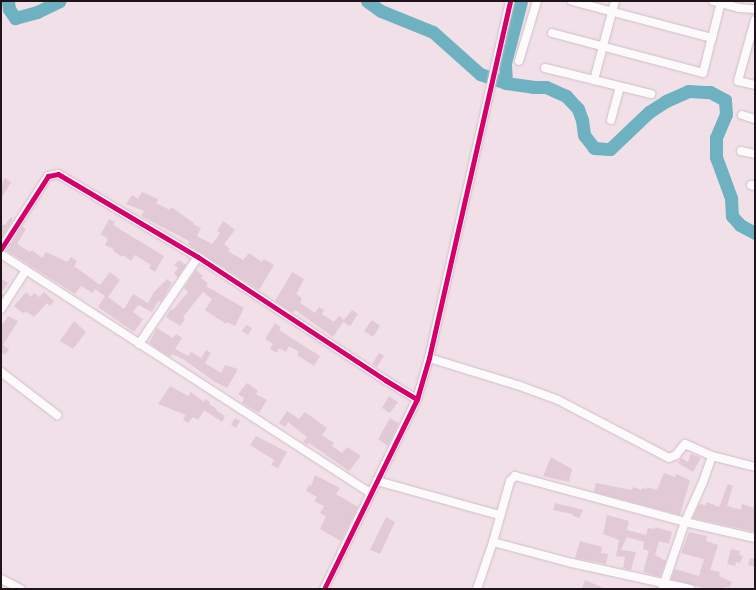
<!DOCTYPE html>
<style>
body{margin:0}
#map{position:relative;width:756px;height:590px;overflow:hidden;background:#f2e0e8;font-family:"Libre Baskerville",serif}
div>[style]{position:absolute}
.river>*{height:13px;margin:-6.5px;padding:0 6.5px;transform-origin:6.5px;border-radius:6.5px;background:#6eb2c2}
.building>*{inset:0;background:#e2c9d6}
.roads{filter:drop-shadow(0 0 1px #cdbec5) drop-shadow(0 0 1px #cdbec5)}
.minor>*{height:8px;margin:-4px;padding:0 4px;transform-origin:4px;border-radius:4px;background:#fdfafc}
.cycleway>*{height:5px;margin:-2.5px;padding:0 2.5px;transform-origin:2.5px;border-radius:2.5px;background:#d6006c}
span{translate:-50% -50%;white-space:nowrap;text-align:center;line-height:1.15;-webkit-text-stroke:4px #fad8e7;paint-order:stroke}
.frame{position:absolute;inset:0;border:2px solid #1f1419;pointer-events:none}
</style>
<div id="map">
<div class="river">
<i style="left:8px;top:1px;width:8px;rotate:83deg"></i>
<i style="left:9px;top:9px;width:11px;rotate:56deg"></i>
<i style="left:15px;top:18px;width:23px;rotate:-15deg"></i>
<i style="left:37px;top:12px;width:25px;rotate:-26deg"></i>
<i style="left:367px;top:1px;width:17px;rotate:36deg"></i>
<i style="left:381px;top:11px;width:56px;rotate:22deg"></i>
<i style="left:433px;top:32px;width:63px;rotate:41.8deg"></i>
<i style="left:480px;top:74px;width:28px;rotate:19deg"></i>
<i style="left:506px;top:83px;width:27px;rotate:8deg"></i>
<i style="left:533px;top:87px;width:13px"></i>
<i style="left:546px;top:87px;width:22px;rotate:24deg"></i>
<i style="left:566px;top:96px;width:18px;rotate:47deg"></i>
<i style="left:578px;top:109px;width:12px;rotate:70deg"></i>
<i style="left:582px;top:120px;width:15px;rotate:82deg"></i>
<i style="left:584px;top:135px;width:16px;rotate:52deg"></i>
<i style="left:594px;top:148px;width:16px;rotate:4deg"></i>
<i style="left:610px;top:149px;width:54px;rotate:-43.5deg"></i>
<i style="left:649px;top:112px;width:20px;rotate:-33deg"></i>
<i style="left:666px;top:101px;width:24px;rotate:-24deg"></i>
<i style="left:688px;top:91px;width:22px;rotate:3deg"></i>
<i style="left:710px;top:92px;width:17px;rotate:28deg"></i>
<i style="left:725px;top:100px;width:14px;rotate:86deg"></i>
<i style="left:726px;top:114px;width:26px;rotate:113deg"></i>
<i style="left:716px;top:138px;width:19px;rotate:90deg"></i>
<i style="left:716px;top:157px;width:44px;rotate:69.9deg"></i>
<i style="left:731px;top:198px;width:18px;rotate:87deg"></i>
<i style="left:732px;top:216px;width:12px;rotate:48deg"></i>
<i style="left:740px;top:225px;width:17px;rotate:28deg"></i>
<i style="left:506px;top:83px;width:20px;rotate:-93deg"></i>
<i style="left:505px;top:63px;width:64px;rotate:-75.5deg"></i>
</div>
<div class="building">
<i style="clip-path:polygon(5px 178px,11px 182px,1px 199px,1px 185px)"></i>
<i style="clip-path:polygon(142px 192px,158px 199px,156px 203px,170px 210px,171px 207px,194px 223px,193px 224px,201px 228px,197px 236px,212px 244px,220px 233px,217px 231px,223px 221px,235px 230px,224px 244px,230px 249px,228px 251px,243px 260px,249px 253px,262px 262px,264px 259px,274px 265px,259px 290px,195px 249px,188px 244px,189px 241px,141px 216px,144px 211px,126px 204px,132px 195px,138px 199px)"></i>
<i style="clip-path:polygon(11px 217px,13px 220px,1px 239px,1px 227px,4px 224px,5px 225px)"></i>
<i style="clip-path:polygon(109px 219px,115px 222px,113px 225px,164px 256px,155px 272px,149px 268px,151px 265px,135px 255px,131px 261px,123px 255px,122px 257px,113px 251px,114px 249px,105px 245px,108px 239px,101px 234px)"></i>
<i style="clip-path:polygon(22px 226px,26px 229px,17px 244px,30px 252px,32px 250px,42px 258px,46px 252px,67px 262px,71px 257px,77px 261px,74px 266px,100px 285px,110px 272px,120px 280px,108px 297px,124px 309px,133px 294px,148px 303px,154px 292px,167px 279px,172px 283px,161px 302px,158px 301px,152px 312px,138px 305px,133px 312px,143px 319px,134px 332px,98px 307px,105px 296px,95px 289px,93px 293px,81px 286px,75px 294px,7px 251px)"></i>
<i style="clip-path:polygon(179px 260px,186px 265px,178px 277px,174px 274px,178px 268px,174px 265px)"></i>
<i style="clip-path:polygon(196px 270px,203px 276px,201px 278px,208px 283px,206px 286px,244px 308px,235px 326px,227px 322px,226px 324px,205px 310px,212px 299px,203px 292px,183px 317px,185px 319px,180px 326px,166px 317px,171px 309px,173px 310px,188px 292px,184px 288px)"></i>
<i style="clip-path:polygon(292px 272px,304px 279px,296px 294px,302px 298px,300px 303px,315px 313px,319px 307px,324px 310px,322px 314px,334px 322px,339px 316px,344px 320px,352px 310px,358px 314px,350px 326px,343px 322px,333px 337px,295px 310px,293px 313px,275px 301px)"></i>
<i style="clip-path:polygon(1px 278px,8px 283px,1px 293px,4px 294px,1px 299px)"></i>
<i style="clip-path:polygon(26px 292px,31px 297px,34px 293px,39px 297px,44px 292px,54px 301px,50px 306px,47px 303px,34px 317px,27px 312px,23px 313px,14px 306px)"></i>
<i style="clip-path:polygon(8px 316px,18px 321px,3px 345px,9px 349px,5px 355px,1px 352px,1px 327px)"></i>
<i style="clip-path:polygon(372px 320px,380px 326px,373px 337px,364px 331px)"></i>
<i style="clip-path:polygon(74px 321px,86px 332px,73px 349px,60px 341px)"></i>
<i style="clip-path:polygon(275px 323px,281px 327px,279px 330px,320px 356px,314px 366px,297px 355px,299px 352px,289px 346px,286px 352px,279px 348px,277px 353px,270px 349px,273px 344px,265px 339px)"></i>
<i style="clip-path:polygon(246px 325px,252px 328px,248px 335px,242px 331px)"></i>
<i style="clip-path:polygon(157px 328px,173px 338px,176px 334px,182px 338px,175px 349px,188px 356px,191px 352px,201px 358px,206px 350px,211px 353px,205px 363px,221px 373px,225px 365px,238px 369px,227px 388px,215px 382px,183px 359px,172px 354px,170px 357px,149px 343px)"></i>
<i style="clip-path:polygon(379px 353px,384px 356px,377px 367px,372px 364px)"></i>
<i style="clip-path:polygon(247px 383px,258px 391px,256px 394px,267px 400px,259px 413px,242px 403px,244px 398px,238px 394px)"></i>
<i style="clip-path:polygon(170px 386px,188px 396px,191px 392px,204px 402px,205px 399px,210px 402px,209px 404px,217px 409px,216px 410px,225px 416px,222px 422px,204px 410px,198px 420px,193px 417px,188px 423px,183px 419px,186px 415px,158px 404px)"></i>
<i style="clip-path:polygon(389px 396px,398px 402px,390px 413px,382px 408px)"></i>
<i style="clip-path:polygon(287px 411px,299px 419px,305px 412px,327px 428px,322px 435px,334px 443px,332px 446px,342px 453px,347px 447px,361px 456px,349px 471px,309px 443px,308px 445px,303px 442px,307px 437px,288px 422px,285px 427px,279px 423px)"></i>
<i style="clip-path:polygon(235px 418px,240px 421px,236px 428px,231px 425px)"></i>
<i style="clip-path:polygon(390px 418px,399px 423px,388px 446px,378px 439px)"></i>
<i style="clip-path:polygon(256px 436px,287px 452px,278px 468px,271px 465px,274px 460px,250px 445px)"></i>
<i style="clip-path:polygon(691px 454px,701px 458px,693px 472px,678px 463px,681px 458px,688px 462px)"></i>
<i style="clip-path:polygon(551px 457px,572px 469px,569px 482px,543px 476px)"></i>
<i style="clip-path:polygon(664px 473px,675px 477px,676px 474px,690px 480px,680px 515px,594px 492px,596px 483px,632px 490px,633px 487px,642px 490px,642px 488px,647px 489px,647px 487px,657px 490px)"></i>
<i style="clip-path:polygon(315px 475px,340px 488px,336px 494px,358px 507px,341px 541px,320px 529px,326px 516px,320px 513px,324px 506px,314px 501px,317px 497px,306px 491px,309px 485px,311px 486px)"></i>
<i style="clip-path:polygon(728px 484px,733px 486px,727px 506px,741px 510px,742px 504px,755px 508px,755px 532px,693px 518px,699px 504px,706px 505px,707px 502px,719px 507px)"></i>
<i style="clip-path:polygon(555px 503px,583px 510px,579px 518px,572px 515px,573px 514px,553px 510px)"></i>
<i style="clip-path:polygon(607px 515px,629px 521px,627px 530px,646px 535px,648px 528px,655px 529px,655px 527px,672px 532px,669px 544px,659px 541px,655px 555px,666px 561px,660px 577px,643px 572px,649px 551px,643px 549px,644px 542px,627px 537px,621px 550px,636px 552px,631px 570px,623px 568px,625px 557px,616px 556px,619px 540px,603px 534px)"></i>
<i style="clip-path:polygon(386px 517px,395px 522px,380px 554px,370px 550px)"></i>
<i style="clip-path:polygon(689px 532px,707px 536px,706px 541px,718px 545px,710px 570px,720px 572px,719px 576px,732px 582px,730px 587px,706px 589px,671px 579px,675px 569px,699px 576px,704px 559px,681px 553px)"></i>
<i style="clip-path:polygon(580px 541px,602px 547px,601px 553px,608px 554px,606px 564px,575px 558px)"></i>
<i style="clip-path:polygon(731px 549px,740px 551px,739px 555px,743px 556px,740px 563px,736px 562px,735px 566px,727px 564px)"></i>
<i style="clip-path:polygon(750px 558px,755px 559px,755px 567px,748px 565px)"></i>
<i style="clip-path:polygon(585px 580px,606px 589px,582px 589px)"></i>
</div>
<div class="roads">
<div class="minor">
<i style="left:572px;top:1px;width:145px;rotate:14.8deg"></i>
<i style="left:712px;top:38px;width:38px;rotate:-76deg"></i>
<i style="left:615px;top:1px;width:82px;rotate:104.9deg"></i>
<i style="left:594px;top:80px;width:59px;rotate:13.8deg"></i>
<i style="left:713px;top:1px;width:27px;rotate:15deg"></i>
<i style="left:739px;top:8px;width:16px;rotate:4deg"></i>
<i style="left:755px;top:20px;width:63px;rotate:105.6deg"></i>
<i style="left:738px;top:81px;width:17px;rotate:13deg"></i>
<i style="left:552px;top:33px;width:156px;rotate:14.8deg"></i>
<i style="left:703px;top:73px;width:36px;rotate:-76deg"></i>
<i style="left:519px;top:61px;width:63px;rotate:-73.3deg"></i>
<i style="left:545px;top:68px;width:50px;rotate:13.8deg"></i>
<i style="left:742px;top:115px;width:14px;rotate:17deg"></i>
<i style="left:611px;top:120px;width:34px;rotate:-75deg"></i>
<i style="left:741px;top:151px;width:14px;rotate:12deg"></i>
<i style="left:751px;top:185px;width:4px;rotate:14deg"></i>
<i style="left:1px;top:249px;width:87px;rotate:-57.2deg"></i>
<i style="left:48px;top:176px;width:10px;rotate:-11deg"></i>
<i style="left:58px;top:174px;width:163px;rotate:30.7deg"></i>
<i style="left:198px;top:257px;width:224px;rotate:33.3deg"></i>
<i style="left:385px;top:380px;width:37px;rotate:31deg"></i>
<i style="left:1px;top:254px;width:440px;rotate:32.9deg"></i>
<i style="left:1px;top:309px;width:46px;rotate:-57.3deg"></i>
<i style="left:139px;top:344px;width:105px;rotate:-55.9deg"></i>
<i style="left:429px;top:358px;width:95px;rotate:17.1deg"></i>
<i style="left:520px;top:386px;width:40px;rotate:20.2deg"></i>
<i style="left:558px;top:400px;width:125px;rotate:27.6deg"></i>
<i style="left:669px;top:458px;width:8px;rotate:-23deg"></i>
<i style="left:676px;top:455px;width:14px;rotate:-51deg"></i>
<i style="left:685px;top:444px;width:30px;rotate:24deg"></i>
<i style="left:712px;top:456px;width:28px;rotate:109deg"></i>
<i style="left:703px;top:482px;width:44px;rotate:114.2deg"></i>
<i style="left:685px;top:522px;width:71px;rotate:108.9deg"></i>
<i style="left:1px;top:372px;width:71px;rotate:37.5deg"></i>
<i style="left:712px;top:456px;width:44px;rotate:14.3deg"></i>
<i style="left:377px;top:481px;width:128px;rotate:15.5deg"></i>
<i style="left:493px;top:542px;width:82px;rotate:14.9deg"></i>
<i style="left:572px;top:563px;width:121px;rotate:12.4deg"></i>
<i style="left:1px;top:579px;width:22px;rotate:27deg"></i>
<i style="left:324px;top:589px;width:212px;rotate:-63.9deg"></i>
<i style="left:417px;top:399px;width:43px;rotate:-73.7deg"></i>
<i style="left:429px;top:358px;width:366px;rotate:-77.2deg"></i>
<i style="left:477px;top:589px;width:50px;rotate:-71.2deg"></i>
<i style="left:493px;top:542px;width:63px;rotate:-74.4deg"></i>
<i style="left:510px;top:481px;width:7px;rotate:-45deg"></i>
<i style="left:515px;top:476px;width:176px;rotate:15.1deg"></i>
<i style="left:685px;top:522px;width:72px;rotate:12.9deg"></i>
</div>
</div>
<div class="cycleway">
<i style="left:1px;top:249px;width:87px;rotate:-57.2deg"></i>
<i style="left:48px;top:176px;width:10px;rotate:-11deg"></i>
<i style="left:58px;top:174px;width:163px;rotate:30.7deg"></i>
<i style="left:198px;top:257px;width:224px;rotate:33.3deg"></i>
<i style="left:385px;top:380px;width:37px;rotate:31deg"></i>
<i style="left:324px;top:589px;width:212px;rotate:-63.9deg"></i>
<i style="left:417px;top:399px;width:43px;rotate:-73.7deg"></i>
<i style="left:429px;top:358px;width:366px;rotate:-77.2deg"></i>
</div>
<div class="frame"></div>
</div>
